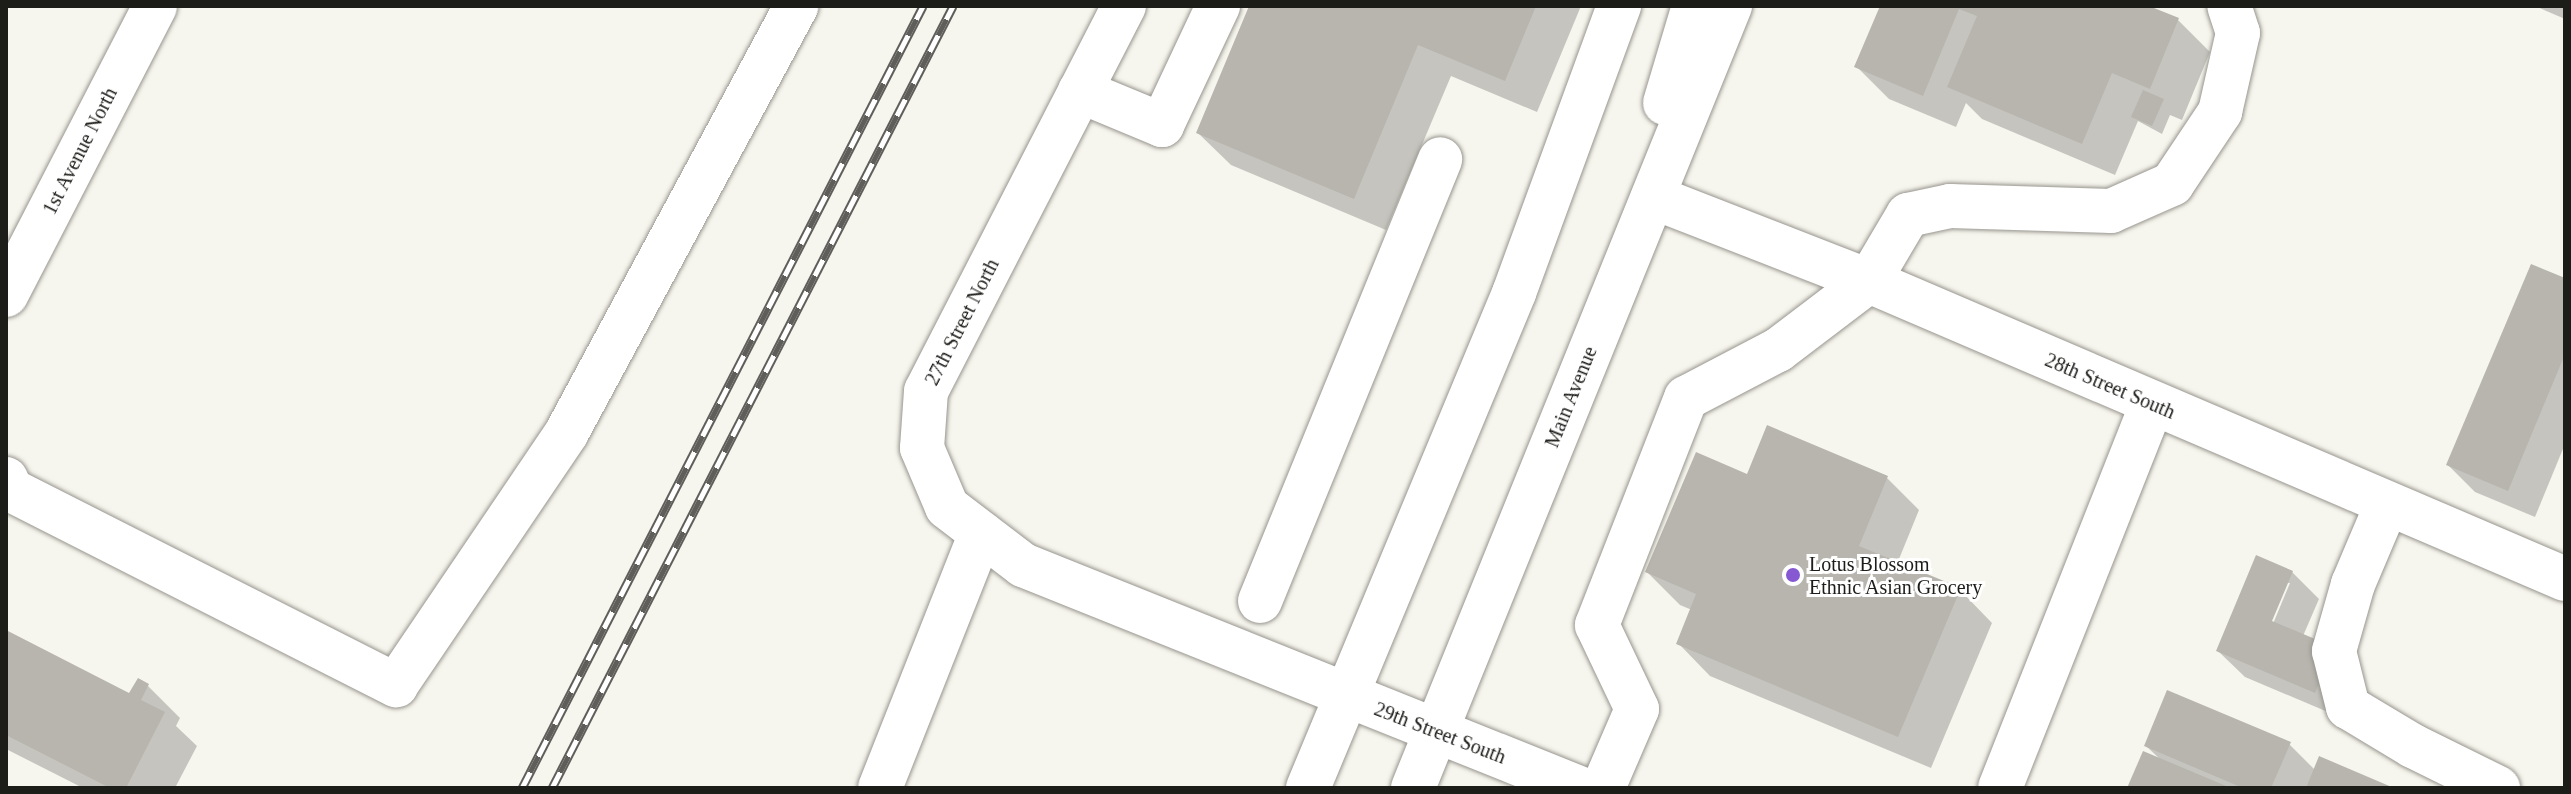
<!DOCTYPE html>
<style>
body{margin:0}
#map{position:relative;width:2571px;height:794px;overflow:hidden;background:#f7f6ee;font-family:Georgia,serif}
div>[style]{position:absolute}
.shadow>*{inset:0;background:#0003}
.building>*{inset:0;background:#b7b5ae}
.roads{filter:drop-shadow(0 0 2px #97958e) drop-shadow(0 0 2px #97958e)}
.minor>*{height:44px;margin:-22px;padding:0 22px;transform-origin:22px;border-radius:22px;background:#fff}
.major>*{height:44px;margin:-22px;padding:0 22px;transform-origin:22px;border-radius:22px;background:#fff}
.rail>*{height:9px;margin-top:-4.5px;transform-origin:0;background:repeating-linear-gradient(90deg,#fff 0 18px,#5f5e5a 0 36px);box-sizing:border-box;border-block:2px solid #5f5e5a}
.dots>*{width:22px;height:22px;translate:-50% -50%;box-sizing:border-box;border:4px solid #fff;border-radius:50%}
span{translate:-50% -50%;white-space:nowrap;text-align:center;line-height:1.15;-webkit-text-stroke:6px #fff;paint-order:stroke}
.street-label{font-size:20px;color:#1c1c19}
.poi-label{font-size:20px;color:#1c1c19}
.left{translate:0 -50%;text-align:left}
.frame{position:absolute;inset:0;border:8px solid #1c1c19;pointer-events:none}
</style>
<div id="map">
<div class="shadow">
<i style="clip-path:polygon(1251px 6px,1581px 6px,1537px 112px,1451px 76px,1386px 230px,1231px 165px,1198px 133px)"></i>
<i style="clip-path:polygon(1882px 6px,2144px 6px,2178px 20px,2210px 52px,2182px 120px,2170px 115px,2162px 134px,2138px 121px,2115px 175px,1982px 119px,1966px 103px,1956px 127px,1889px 99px,1857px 67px)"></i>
<i style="clip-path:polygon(2535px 6px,2565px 6px,2565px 19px)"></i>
<i style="clip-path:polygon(2565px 280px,2565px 444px,2535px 517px,2475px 492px,2448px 465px)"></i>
<i style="clip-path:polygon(1748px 477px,1887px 478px,1919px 510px,1897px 564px,1960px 590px,1992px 623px,1931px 768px,1710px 676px,1678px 643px,1692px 610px,1680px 605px,1647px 572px)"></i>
<i style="clip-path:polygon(evenodd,2292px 572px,2319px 599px,2303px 636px,2342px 718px,2245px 677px,2218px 651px,2292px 572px,2286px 583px,2290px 583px,2270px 631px,2266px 630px,2286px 583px)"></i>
<i style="clip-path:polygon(6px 632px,130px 696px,148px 686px,180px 718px,176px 726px,197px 746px,175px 788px,83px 788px,6px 749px)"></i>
<i style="clip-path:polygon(2289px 744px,2315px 770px,2389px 788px,2129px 788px,2161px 760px,2146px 746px)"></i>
</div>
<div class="building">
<i style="clip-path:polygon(1249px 6px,1536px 6px,1505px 81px,1418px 45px,1354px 199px,1196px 133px)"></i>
<i style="clip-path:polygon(1880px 6px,2149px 6px,2179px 18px,2150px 89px,2112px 73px,2082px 144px,1947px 87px,1977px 16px,1959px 9px,1923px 96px,1854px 67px)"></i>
<i style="clip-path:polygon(2143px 90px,2164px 99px,2152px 126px,2131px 117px)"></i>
<i style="clip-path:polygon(2531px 264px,2565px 278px,2565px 354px,2508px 491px,2446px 465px)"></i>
<i style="clip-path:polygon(1767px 425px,1888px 476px,1859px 546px,1961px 588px,1898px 737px,1676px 644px,1696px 594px,1645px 572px,1696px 452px,1747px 474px)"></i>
<i style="clip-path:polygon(2256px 555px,2293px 571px,2272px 621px,2334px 647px,2315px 693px,2216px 651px)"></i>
<i style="clip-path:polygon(6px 630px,129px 693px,138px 678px,149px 684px,141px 700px,165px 712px,126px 788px,110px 788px,6px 735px)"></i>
<i style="clip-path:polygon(2167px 690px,2291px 742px,2271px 788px,2243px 788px,2144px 746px)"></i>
<i style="clip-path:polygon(2143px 751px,2231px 788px,2127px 788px)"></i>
<i style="clip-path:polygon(2319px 756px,2394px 788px,2306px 788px)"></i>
</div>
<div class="roads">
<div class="minor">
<i style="left:1124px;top:6px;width:433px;rotate:117.2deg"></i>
<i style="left:926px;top:391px;width:57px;rotate:94deg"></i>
<i style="left:922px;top:448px;width:64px;rotate:67deg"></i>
<i style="left:947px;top:507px;width:96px;rotate:37.3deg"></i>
<i style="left:1023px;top:565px;width:599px;rotate:21.85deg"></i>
<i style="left:1080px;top:91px;width:89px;rotate:22.5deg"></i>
<i style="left:1162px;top:125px;width:132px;rotate:-64.8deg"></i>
<i style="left:1653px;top:197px;width:232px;rotate:21.3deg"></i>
<i style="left:1869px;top:281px;width:757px;rotate:23.18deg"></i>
<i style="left:6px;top:295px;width:325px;rotate:-62.7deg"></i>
<i style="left:6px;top:479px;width:12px;rotate:66deg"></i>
<i style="left:11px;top:490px;width:432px;rotate:26.9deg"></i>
<i style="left:396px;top:685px;width:305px;rotate:-55.9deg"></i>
<i style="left:567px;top:432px;width:484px;rotate:-61.7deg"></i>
<i style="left:2387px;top:504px;width:87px;rotate:113deg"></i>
<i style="left:2353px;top:584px;width:70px;rotate:105.8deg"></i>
<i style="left:2334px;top:651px;width:58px;rotate:76deg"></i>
<i style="left:2348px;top:707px;width:76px;rotate:31deg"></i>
<i style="left:2413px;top:746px;width:95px;rotate:26.3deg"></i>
<i style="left:1260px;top:601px;width:477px;rotate:-67.8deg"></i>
<i style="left:880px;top:788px;width:274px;rotate:-68.4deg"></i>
<i style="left:1603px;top:788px;width:86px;rotate:-66.7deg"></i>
<i style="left:1637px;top:709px;width:93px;rotate:-115.5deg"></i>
<i style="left:1597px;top:625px;width:244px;rotate:-68.6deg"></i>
<i style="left:1686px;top:398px;width:104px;rotate:-27.6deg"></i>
<i style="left:1778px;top:350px;width:114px;rotate:-37.2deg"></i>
<i style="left:1869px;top:281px;width:77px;rotate:-59.4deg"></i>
<i style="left:1908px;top:215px;width:43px;rotate:-12.1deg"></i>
<i style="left:1950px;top:206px;width:161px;rotate:1.8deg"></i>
<i style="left:2111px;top:211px;width:67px;rotate:-23.9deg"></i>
<i style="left:2172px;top:184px;width:87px;rotate:-56.3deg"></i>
<i style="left:2220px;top:112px;width:81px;rotate:-77.2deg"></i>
<i style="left:2238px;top:33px;width:28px;rotate:-108deg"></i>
<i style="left:2000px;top:788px;width:413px;rotate:-68.4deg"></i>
</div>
<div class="major">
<i style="left:1665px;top:103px;width:101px;rotate:-73.4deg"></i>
<i style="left:1308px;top:788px;width:536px;rotate:-67.4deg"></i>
<i style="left:1514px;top:293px;width:306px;rotate:-69.9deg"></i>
<i style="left:1413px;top:788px;width:844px;rotate:-67.93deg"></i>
</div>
</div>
<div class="rail">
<i style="left:522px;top:788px;width:879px;rotate:-62.85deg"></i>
<i style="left:552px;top:788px;width:879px;rotate:-62.85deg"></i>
</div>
<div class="dots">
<i style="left:1793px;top:575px;background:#8659d3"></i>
</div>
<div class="street-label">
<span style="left:80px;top:151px;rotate:-63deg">1st Avenue North</span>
<span style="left:962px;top:322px;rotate:-63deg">27th Street North</span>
<span style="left:2110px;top:386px;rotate:23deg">28th Street South</span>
<span style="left:1571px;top:397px;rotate:-68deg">Main Avenue</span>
<span style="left:1440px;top:733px;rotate:21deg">29th Street South</span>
</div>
<div class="poi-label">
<span class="left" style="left:1809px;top:576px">Lotus Blossom<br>Ethnic Asian Grocery</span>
</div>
<div class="frame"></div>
</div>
